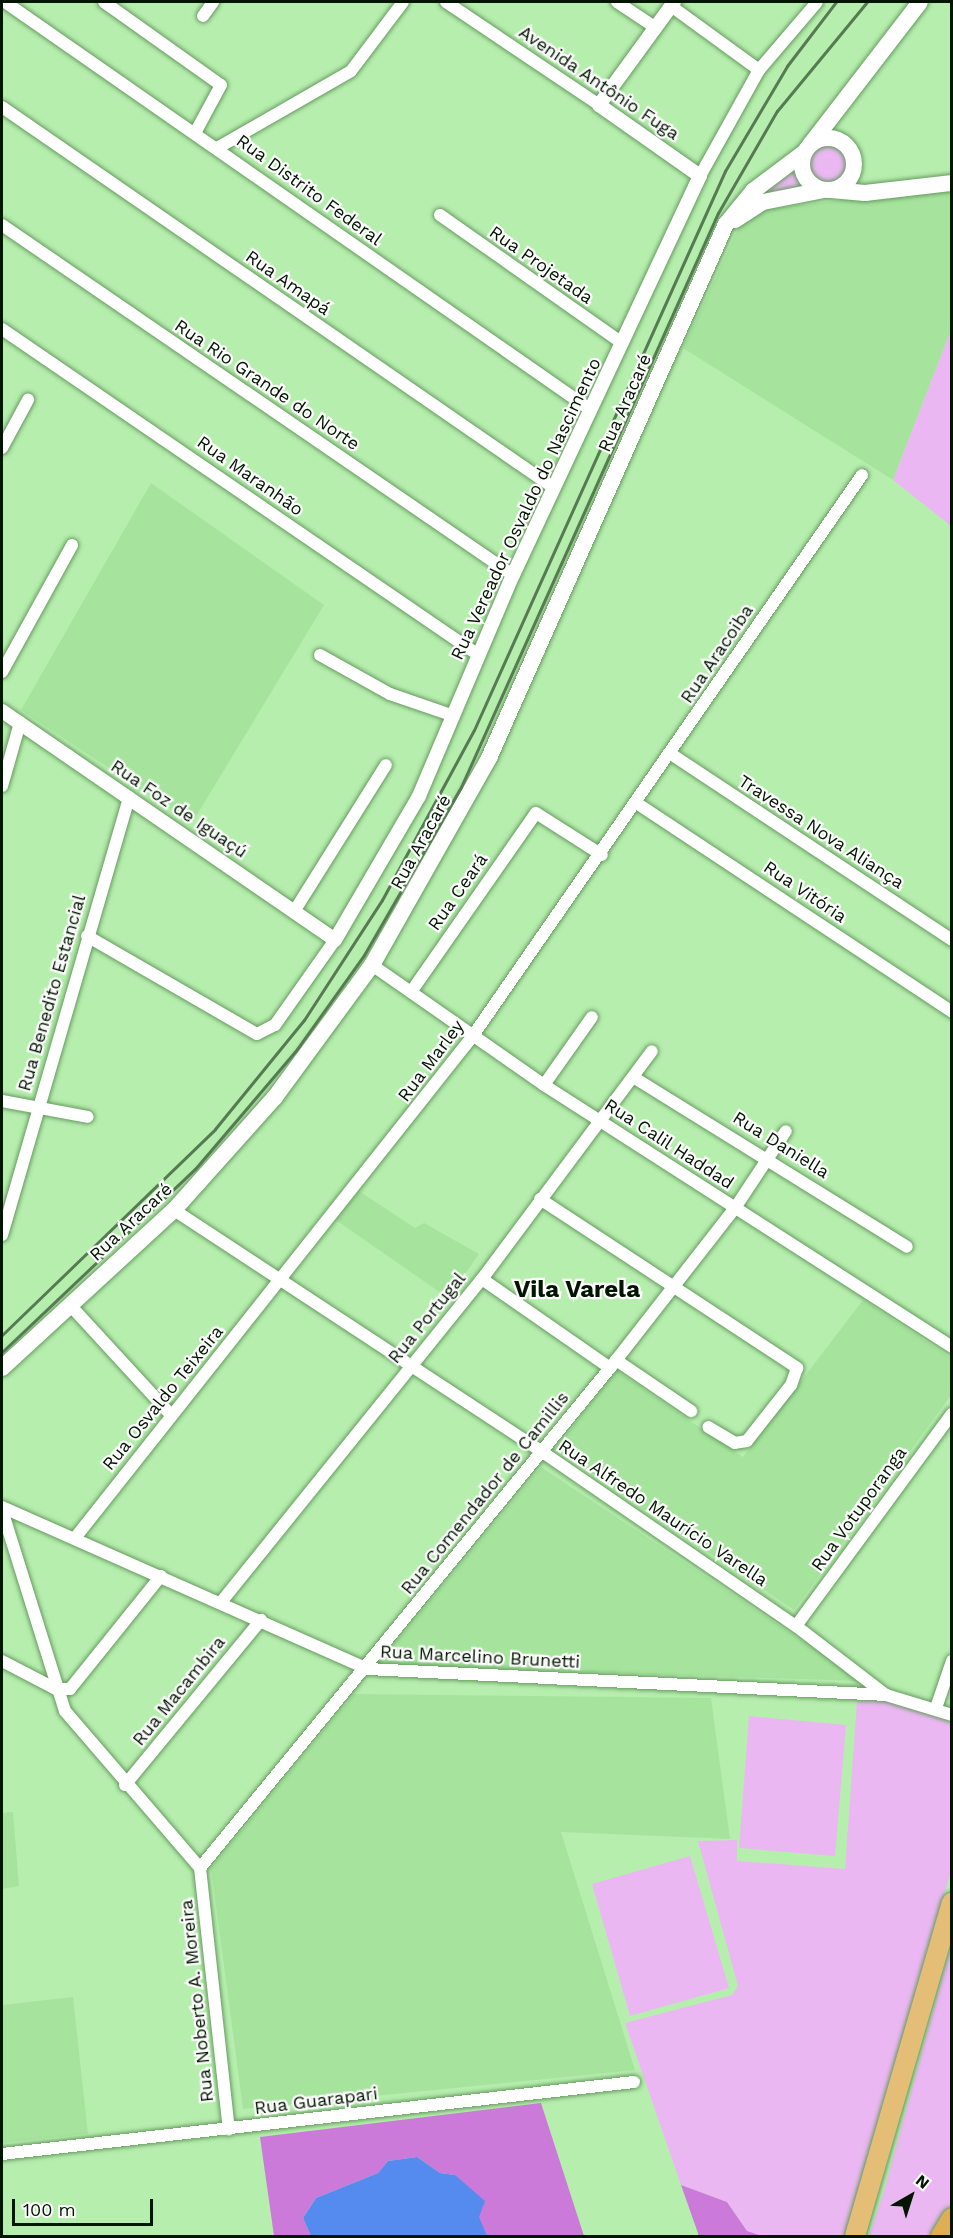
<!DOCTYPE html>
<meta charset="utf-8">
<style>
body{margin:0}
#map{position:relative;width:953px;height:2238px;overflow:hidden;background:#b6eeae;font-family:"Work Sans",sans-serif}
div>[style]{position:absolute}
.built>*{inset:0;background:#a6e49e}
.green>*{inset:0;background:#ebb7f3}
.round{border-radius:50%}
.forest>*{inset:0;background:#cc7ada}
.water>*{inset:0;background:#558aee}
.roads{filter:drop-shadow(0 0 2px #669b5f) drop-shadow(0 0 2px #669b5f)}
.minor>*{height:12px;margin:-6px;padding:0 6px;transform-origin:6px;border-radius:6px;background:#fff}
.tertiary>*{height:14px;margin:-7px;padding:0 7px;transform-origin:7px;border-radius:7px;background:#fff}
.secondary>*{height:16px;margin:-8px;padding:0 8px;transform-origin:8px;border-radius:8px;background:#fff}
.secondary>.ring{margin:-8px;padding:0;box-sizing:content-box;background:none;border:16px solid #fff;border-radius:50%}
.trunk>*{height:20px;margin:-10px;padding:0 10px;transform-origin:10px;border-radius:10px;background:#e4be76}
.motorway>*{height:21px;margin:-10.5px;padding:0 10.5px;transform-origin:10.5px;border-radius:10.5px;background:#ddae54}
.rail>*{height:3px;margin:-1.5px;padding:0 1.5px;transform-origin:1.5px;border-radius:1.5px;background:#567a51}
span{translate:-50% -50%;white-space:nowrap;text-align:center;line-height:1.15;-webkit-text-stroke:4.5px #fdfdfd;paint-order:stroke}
.street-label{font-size:18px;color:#021501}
.district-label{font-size:24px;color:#021501;font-weight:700}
.frame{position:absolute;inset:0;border:3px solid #021501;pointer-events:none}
.north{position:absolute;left:881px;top:2166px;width:60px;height:60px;-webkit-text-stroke:4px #fdfdfd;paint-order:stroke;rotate:39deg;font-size:16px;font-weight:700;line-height:24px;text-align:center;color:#021501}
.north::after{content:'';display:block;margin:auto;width:21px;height:27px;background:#021501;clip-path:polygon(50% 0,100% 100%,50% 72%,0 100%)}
.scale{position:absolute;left:12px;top:2199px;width:141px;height:27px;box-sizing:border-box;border:3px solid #021501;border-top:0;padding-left:8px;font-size:18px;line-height:21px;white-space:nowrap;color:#021501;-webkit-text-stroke:4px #fdfdfd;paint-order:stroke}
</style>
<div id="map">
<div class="built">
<i style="clip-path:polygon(945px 187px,951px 194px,951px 330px,893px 480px,683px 348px,742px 220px,761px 210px)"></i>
<i style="clip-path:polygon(151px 483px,324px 605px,192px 823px,21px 710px)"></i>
<i style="clip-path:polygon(359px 1191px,415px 1228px,424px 1223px,479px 1254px,448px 1298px,336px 1220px)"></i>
<i style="clip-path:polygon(863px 1300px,951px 1358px,951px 1395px,794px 1610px,555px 1449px,617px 1371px,743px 1457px)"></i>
<i style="clip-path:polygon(541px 1467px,863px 1681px,377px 1665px)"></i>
<i style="clip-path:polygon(354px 1694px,711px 1698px,730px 1839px,561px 1832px,635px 2070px,243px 2109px,211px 1868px)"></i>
<i style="clip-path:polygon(13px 1812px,19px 1886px,2px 1889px,2px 1813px)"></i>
<i style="clip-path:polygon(73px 1997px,88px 2134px,2px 2143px,2px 2005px)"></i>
</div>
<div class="green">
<i class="round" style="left:808px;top:143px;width:42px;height:42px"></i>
<i style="clip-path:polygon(798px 162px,809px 187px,764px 192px)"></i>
<i style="clip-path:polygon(951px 330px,951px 526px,893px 480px)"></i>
<i style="clip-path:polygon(894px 1700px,951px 1723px,951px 1871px,846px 2236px,762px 2236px,747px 2231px,727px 2202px,681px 2185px,625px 2023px,732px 1995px,738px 1986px,698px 1841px,737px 1840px,737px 1861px,845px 1869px,857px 1701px)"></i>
<i style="clip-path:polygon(749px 1716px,846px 1725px,835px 1856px,739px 1848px)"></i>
<i style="clip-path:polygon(690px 1856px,729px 1988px,630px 2016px,592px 1884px)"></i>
<i style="clip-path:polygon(951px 1945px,951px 2236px,869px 2236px,884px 2191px)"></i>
</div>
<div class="forest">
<i style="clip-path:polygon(541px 2103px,584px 2236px,487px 2236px,455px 2175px,440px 2173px,417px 2157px,388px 2161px,378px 2173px,316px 2198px,303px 2218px,311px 2236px,274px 2236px,260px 2137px)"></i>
<i style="clip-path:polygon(681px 2185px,727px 2202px,747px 2231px,762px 2236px,699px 2236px)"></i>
</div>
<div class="water">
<i style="clip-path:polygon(417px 2157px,440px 2173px,455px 2175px,485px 2201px,479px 2217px,487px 2236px,311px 2236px,303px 2218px,316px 2198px,378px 2173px,388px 2161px)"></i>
</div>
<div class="roads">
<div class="minor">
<i style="left:5px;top:2px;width:714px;rotate:34.85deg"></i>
<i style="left:104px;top:2px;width:143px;rotate:35.4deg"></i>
<i style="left:221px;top:85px;width:55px;rotate:118.4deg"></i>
<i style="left:446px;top:2px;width:184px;rotate:33.9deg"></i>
<i style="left:617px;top:2px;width:47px;rotate:33.7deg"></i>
<i style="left:671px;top:6px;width:109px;rotate:36deg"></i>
<i style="left:203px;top:16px;width:17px;rotate:-54deg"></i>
<i style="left:2px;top:107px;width:671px;rotate:34.61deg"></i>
<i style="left:219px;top:147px;width:152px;rotate:-29.9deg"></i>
<i style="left:351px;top:71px;width:86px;rotate:-53deg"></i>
<i style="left:700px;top:176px;width:121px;rotate:-60.9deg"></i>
<i style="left:759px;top:70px;width:89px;rotate:-49.5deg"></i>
<i style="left:440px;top:215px;width:223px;rotate:35.1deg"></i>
<i style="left:2px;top:225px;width:619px;rotate:34.41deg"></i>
<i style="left:2px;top:329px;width:576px;rotate:34.38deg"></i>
<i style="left:2px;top:448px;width:55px;rotate:-61.6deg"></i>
<i style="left:320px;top:655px;width:80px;rotate:29.1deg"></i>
<i style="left:390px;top:694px;width:65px;rotate:19deg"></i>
<i style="left:2px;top:672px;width:145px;rotate:-61.1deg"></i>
<i style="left:671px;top:754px;width:337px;rotate:33.5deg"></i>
<i style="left:2px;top:786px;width:66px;rotate:-74.1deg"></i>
<i style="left:638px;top:804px;width:377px;rotate:33.5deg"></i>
<i style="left:295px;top:910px;width:171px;rotate:-57.9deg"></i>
<i style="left:87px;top:936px;width:196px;rotate:30deg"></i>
<i style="left:257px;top:1034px;width:20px;rotate:-27deg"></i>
<i style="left:275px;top:1025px;width:104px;rotate:-54.8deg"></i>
<i style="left:372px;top:965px;width:210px;rotate:34.9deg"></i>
<i style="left:544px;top:1085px;width:485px;rotate:32.7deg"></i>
<i style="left:411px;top:992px;width:218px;rotate:-55.1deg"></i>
<i style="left:536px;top:813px;width:78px;rotate:32.5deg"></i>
<i style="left:633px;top:1077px;width:322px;rotate:31.8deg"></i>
<i style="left:544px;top:1085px;width:83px;rotate:-54.8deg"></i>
<i style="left:2px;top:1101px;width:87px;rotate:10.5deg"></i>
<i style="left:540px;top:1199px;width:308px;rotate:33.3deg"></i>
<i style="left:797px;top:1368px;width:18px;rotate:109deg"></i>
<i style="left:791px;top:1385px;width:71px;rotate:128.2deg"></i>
<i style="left:747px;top:1441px;width:12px;rotate:171deg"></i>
<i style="left:735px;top:1443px;width:31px;rotate:-149deg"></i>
<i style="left:174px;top:1210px;width:439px;rotate:33.3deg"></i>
<i style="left:541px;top:1451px;width:309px;rotate:34.5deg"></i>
<i style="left:796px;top:1626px;width:113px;rotate:37.5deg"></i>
<i style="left:2px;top:1235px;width:456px;rotate:-73.8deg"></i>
<i style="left:482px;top:1279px;width:156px;rotate:34.8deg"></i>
<i style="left:70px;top:1305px;width:149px;rotate:47.4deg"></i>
<i style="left:616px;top:1360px;width:91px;rotate:34.2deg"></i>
<i style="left:2px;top:1507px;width:400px;rotate:23.9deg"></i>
<i style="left:368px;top:1669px;width:519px;rotate:2.87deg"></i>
<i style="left:886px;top:1695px;width:69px;rotate:16.9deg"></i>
<i style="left:2px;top:1510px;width:211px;rotate:72.6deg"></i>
<i style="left:65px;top:1711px;width:207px;rotate:49.3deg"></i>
<i style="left:75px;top:1538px;width:639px;rotate:-51.61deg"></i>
<i style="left:472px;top:1037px;width:684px;rotate:-55.24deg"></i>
<i style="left:222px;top:1601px;width:414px;rotate:-51.1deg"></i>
<i style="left:482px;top:1279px;width:284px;rotate:-53.3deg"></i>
<i style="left:796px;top:1626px;width:263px;rotate:-53.7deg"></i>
<i style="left:2px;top:1661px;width:61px;rotate:27.4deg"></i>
<i style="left:56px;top:1689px;width:14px"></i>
<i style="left:70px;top:1689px;width:145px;rotate:-51.2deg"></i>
<i style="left:936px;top:1708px;width:50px;rotate:-71.2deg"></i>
<i style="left:125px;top:1785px;width:214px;rotate:-50.5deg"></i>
<i style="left:200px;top:1868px;width:647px;rotate:-50.65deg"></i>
<i style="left:610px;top:1368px;width:203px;rotate:-52deg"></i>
<i style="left:735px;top:1208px;width:92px;rotate:-56.5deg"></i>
<i style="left:200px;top:1868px;width:263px;rotate:83.7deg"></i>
<i style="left:2px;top:2154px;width:636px;rotate:-6.5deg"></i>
</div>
<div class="tertiary">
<i style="left:2px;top:711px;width:404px;rotate:34.5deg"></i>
<i style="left:335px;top:940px;width:167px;rotate:-59.7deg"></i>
<i style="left:419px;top:796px;width:240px;rotate:-67deg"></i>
<i style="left:513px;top:575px;width:441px;rotate:-64.9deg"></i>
<i style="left:700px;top:176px;width:123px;rotate:-144.9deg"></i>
<i style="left:599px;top:105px;width:127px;rotate:-53.9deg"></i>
</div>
<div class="secondary">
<i class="ring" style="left:802px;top:138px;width:36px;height:36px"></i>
<i style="left:810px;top:145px;width:180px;rotate:-52.4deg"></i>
<i style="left:831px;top:190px;width:34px;rotate:5deg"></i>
<i style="left:865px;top:193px;width:88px;rotate:-6.6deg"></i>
<i style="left:735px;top:220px;width:33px;rotate:-33deg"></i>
<i style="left:763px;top:202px;width:61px;rotate:-11.3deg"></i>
<i style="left:2px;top:1368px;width:234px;rotate:-42.6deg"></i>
<i style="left:174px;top:1210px;width:152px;rotate:-48.2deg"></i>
<i style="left:275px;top:1097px;width:164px;rotate:-53.7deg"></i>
<i style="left:372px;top:965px;width:238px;rotate:-60.5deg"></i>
<i style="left:489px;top:758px;width:584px;rotate:-66.07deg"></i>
<i style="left:726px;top:224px;width:43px;rotate:-50.7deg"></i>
<i style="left:753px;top:191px;width:65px;rotate:-36.9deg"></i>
</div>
<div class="trunk">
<i style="left:855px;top:2236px;width:347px;rotate:-73.8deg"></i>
</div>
<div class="motorway">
<i style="left:941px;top:2236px;width:21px;rotate:-59deg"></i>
</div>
</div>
<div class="rail">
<i style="left:2px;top:1335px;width:296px;rotate:-44deg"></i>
<i style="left:215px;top:1129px;width:141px;rotate:-50.8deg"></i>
<i style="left:304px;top:1020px;width:143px;rotate:-57deg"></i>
<i style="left:382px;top:900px;width:193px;rotate:-61.6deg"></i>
<i style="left:474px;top:730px;width:613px;rotate:-65.82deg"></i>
<i style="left:725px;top:171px;width:122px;rotate:-59.4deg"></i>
<i style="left:787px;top:66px;width:81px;rotate:-52.6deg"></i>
<i style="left:2px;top:1352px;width:266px;rotate:-43.5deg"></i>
<i style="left:195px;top:1169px;width:157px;rotate:-49.6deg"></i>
<i style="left:297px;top:1049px;width:115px;rotate:-54.5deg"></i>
<i style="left:364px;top:955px;width:194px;rotate:-60deg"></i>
<i style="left:461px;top:787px;width:629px;rotate:-65.88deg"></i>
<i style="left:718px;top:213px;width:118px;rotate:-60deg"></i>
<i style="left:777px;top:111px;width:141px;rotate:-50.5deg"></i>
</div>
<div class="street-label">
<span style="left:599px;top:83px;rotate:34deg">Avenida Antônio Fuga</span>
<span style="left:309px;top:190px;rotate:36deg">Rua Distrito Federal</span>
<span style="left:541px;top:265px;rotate:35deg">Rua Projetada</span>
<span style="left:288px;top:283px;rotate:35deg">Rua Amapá</span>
<span style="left:267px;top:385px;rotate:34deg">Rua Rio Grande do Norte</span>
<span style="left:625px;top:403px;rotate:-66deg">Rua Aracaré</span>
<span style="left:250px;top:476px;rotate:35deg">Rua Maranhão</span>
<span style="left:526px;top:509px;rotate:-65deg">Rua Vereador Osvaldo do Nascimento</span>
<span style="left:717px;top:654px;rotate:-56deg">Rua Aracoiba</span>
<span style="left:179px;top:809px;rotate:34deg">Rua Foz de Iguaçú</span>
<span style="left:821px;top:832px;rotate:33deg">Travessa Nova Aliança</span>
<span style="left:421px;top:842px;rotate:-61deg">Rua Aracaré</span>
<span style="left:458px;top:892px;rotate:-55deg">Rua Ceará</span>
<span style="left:805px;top:892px;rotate:34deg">Rua Vitória</span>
<span style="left:52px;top:993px;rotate:-74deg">Rua Benedito Estancial</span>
<span style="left:431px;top:1061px;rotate:-53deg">Rua Marley</span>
<span style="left:669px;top:1144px;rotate:33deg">Rua Calil Haddad</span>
<span style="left:781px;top:1145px;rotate:32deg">Rua Daniella</span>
<span style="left:131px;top:1222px;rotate:-43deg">Rua Aracaré</span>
<span style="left:427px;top:1318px;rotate:-51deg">Rua Portugal</span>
<span style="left:163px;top:1398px;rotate:-51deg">Rua Osvaldo Teixeira</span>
<span style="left:485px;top:1493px;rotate:-51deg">Rua Comendador de Camillis</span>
<span style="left:859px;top:1509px;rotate:-54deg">Rua Votuporanga</span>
<span style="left:663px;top:1513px;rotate:34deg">Rua Alfredo Maurício Varella</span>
<span style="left:480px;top:1657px;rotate:3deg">Rua Marcelino Brunetti</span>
<span style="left:179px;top:1691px;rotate:-51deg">Rua Macambira</span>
<span style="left:197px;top:2001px;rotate:-96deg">Rua Noberto A. Moreira</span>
<span style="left:316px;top:2101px;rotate:-7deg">Rua Guarapari</span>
</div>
<div class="district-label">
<span style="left:577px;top:1290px">Vila Varela</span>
</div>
<div class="frame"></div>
<div class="north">N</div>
<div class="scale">100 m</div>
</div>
